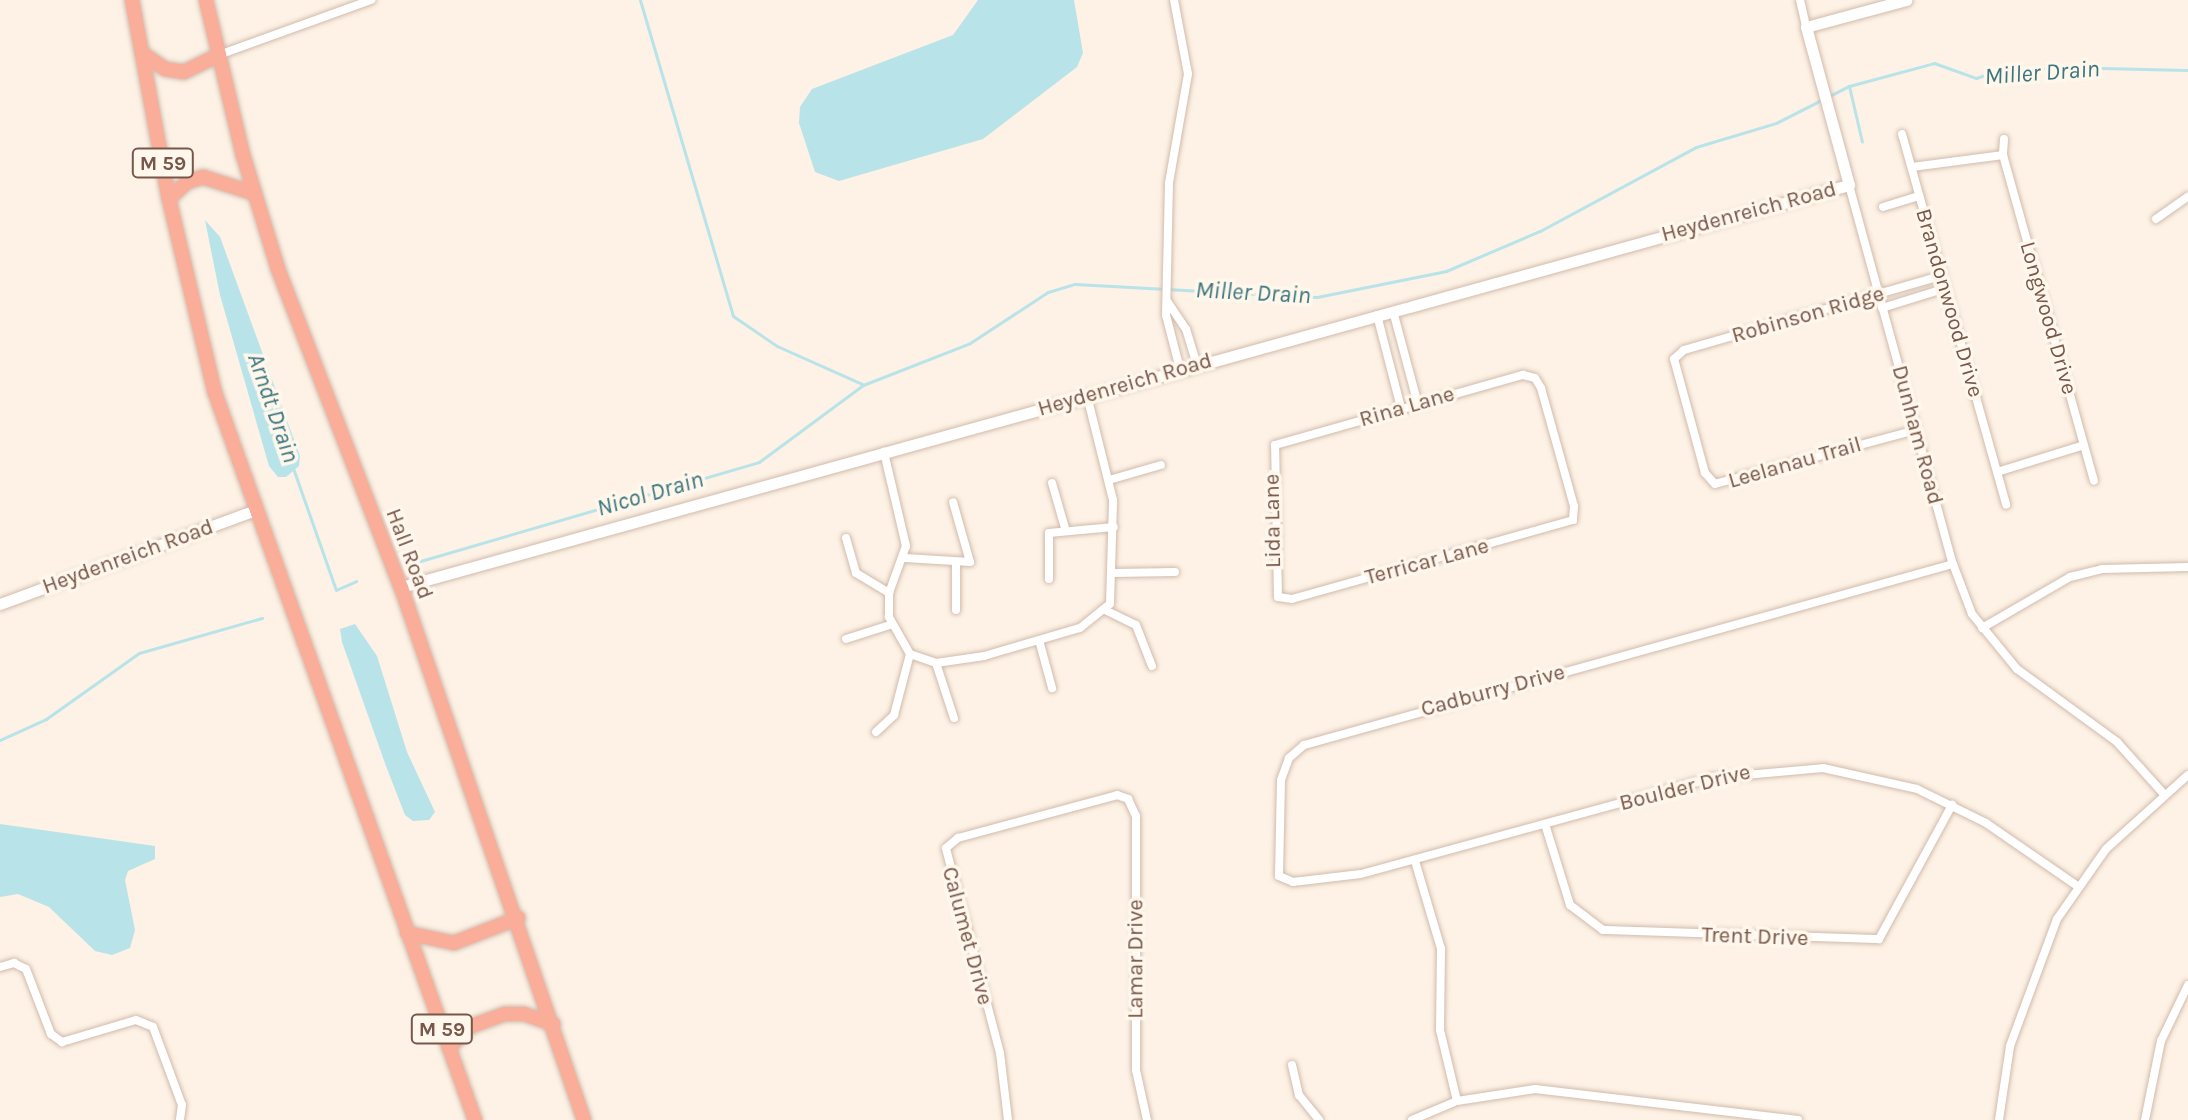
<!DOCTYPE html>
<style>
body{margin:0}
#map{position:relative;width:2188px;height:1120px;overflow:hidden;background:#fdf2e5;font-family:Karla,sans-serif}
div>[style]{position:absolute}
.water>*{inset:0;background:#b8e3e8}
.stream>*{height:3px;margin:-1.5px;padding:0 1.5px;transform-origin:1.5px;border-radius:1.5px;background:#b8e3e8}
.roads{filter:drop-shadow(0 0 2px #d1bbad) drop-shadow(0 0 2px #d1bbad)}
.street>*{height:8px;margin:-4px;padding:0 4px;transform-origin:4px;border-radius:4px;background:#fff}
.secondary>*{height:11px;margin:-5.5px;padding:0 5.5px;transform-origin:5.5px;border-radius:5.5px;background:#fff}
.highway>*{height:14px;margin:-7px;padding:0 7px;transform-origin:7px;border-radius:7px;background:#faad99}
span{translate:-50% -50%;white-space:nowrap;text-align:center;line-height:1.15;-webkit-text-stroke:7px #fff7ec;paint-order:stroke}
.shield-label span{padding:2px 6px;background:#fff7ec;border:2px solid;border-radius:6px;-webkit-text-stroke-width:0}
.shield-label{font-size:20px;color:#775749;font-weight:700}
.street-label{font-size:22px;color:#775749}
.water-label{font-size:24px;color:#3b767e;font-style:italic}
</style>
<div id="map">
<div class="water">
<i style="clip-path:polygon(978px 0,1074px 0,1083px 53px,1077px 67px,983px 139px,839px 181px,815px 172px,799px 123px,800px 107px,812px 89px,953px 35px)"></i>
<i style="clip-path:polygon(205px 220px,220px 237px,300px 456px,299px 466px,286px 477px,278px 477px,269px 466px,220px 295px)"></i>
<i style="clip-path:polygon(355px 624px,377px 656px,407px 752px,435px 812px,429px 820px,413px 821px,405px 815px,386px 766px,342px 642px,340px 629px)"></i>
<i style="clip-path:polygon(0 824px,155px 846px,155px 859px,128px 871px,125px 880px,135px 930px,130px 948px,112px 955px,95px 951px,49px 907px,18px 894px,0 897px)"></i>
</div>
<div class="stream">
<i style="left:640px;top:0;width:329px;rotate:73.6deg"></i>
<i style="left:733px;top:316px;width:53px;rotate:34.3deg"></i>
<i style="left:777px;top:346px;width:93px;rotate:24.1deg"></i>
<i style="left:1849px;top:86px;width:57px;rotate:76.9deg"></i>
<i style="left:293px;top:468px;width:129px;rotate:70.6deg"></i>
<i style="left:336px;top:590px;width:22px;rotate:-24deg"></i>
<i style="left:417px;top:562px;width:356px;rotate:-16.3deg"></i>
<i style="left:759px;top:462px;width:129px;rotate:-36.5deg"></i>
<i style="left:863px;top:385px;width:115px;rotate:-21.4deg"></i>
<i style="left:970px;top:343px;width:93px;rotate:-33.2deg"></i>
<i style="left:1048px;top:292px;width:28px;rotate:-17deg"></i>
<i style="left:1075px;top:284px;width:242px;rotate:3.1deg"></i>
<i style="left:1317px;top:297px;width:132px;rotate:-11.4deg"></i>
<i style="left:1446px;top:271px;width:102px;rotate:-23.1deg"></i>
<i style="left:1540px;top:231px;width:177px;rotate:-28.3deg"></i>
<i style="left:1696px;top:147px;width:84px;rotate:-16.7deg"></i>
<i style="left:1776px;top:123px;width:82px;rotate:-26.9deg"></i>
<i style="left:1849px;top:86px;width:88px;rotate:-15.1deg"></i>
<i style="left:1934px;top:63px;width:45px;rotate:19.7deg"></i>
<i style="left:1976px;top:78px;width:19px;rotate:-18deg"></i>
<i style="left:1994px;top:72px;width:63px;rotate:-4.5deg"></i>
<i style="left:2057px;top:67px;width:131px;rotate:1.3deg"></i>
<i style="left:0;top:740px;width:51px;rotate:-24.5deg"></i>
<i style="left:46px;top:719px;width:114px;rotate:-35.4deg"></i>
<i style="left:139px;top:653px;width:128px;rotate:-15.9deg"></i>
</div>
<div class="roads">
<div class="street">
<i style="left:1174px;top:0;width:75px;rotate:79.3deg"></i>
<i style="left:1188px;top:74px;width:111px;rotate:99.9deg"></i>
<i style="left:1169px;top:183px;width:132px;rotate:91.3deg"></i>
<i style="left:1166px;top:315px;width:56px;rotate:75.5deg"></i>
<i style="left:1800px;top:0;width:28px;rotate:77deg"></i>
<i style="left:219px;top:55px;width:162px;rotate:-19.9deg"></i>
<i style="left:1902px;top:134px;width:385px;rotate:74.3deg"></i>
<i style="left:2004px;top:139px;width:16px;rotate:94deg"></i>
<i style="left:2003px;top:155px;width:338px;rotate:74.4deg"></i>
<i style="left:1912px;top:167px;width:92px;rotate:-7.5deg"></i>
<i style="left:1849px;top:185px;width:393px;rotate:74.7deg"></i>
<i style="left:1953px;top:564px;width:53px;rotate:69.2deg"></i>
<i style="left:1972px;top:614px;width:71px;rotate:50.7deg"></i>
<i style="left:2017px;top:669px;width:124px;rotate:36.1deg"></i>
<i style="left:2117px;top:742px;width:69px;rotate:48deg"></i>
<i style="left:1883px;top:207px;width:38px;rotate:-17deg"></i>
<i style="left:2156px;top:219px;width:39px;rotate:-35deg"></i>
<i style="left:1167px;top:301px;width:34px;rotate:56deg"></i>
<i style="left:1186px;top:329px;width:38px;rotate:73deg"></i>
<i style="left:1882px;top:308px;width:64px;rotate:-17.3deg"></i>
<i style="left:1393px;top:311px;width:96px;rotate:75deg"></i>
<i style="left:1377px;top:315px;width:96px;rotate:75.5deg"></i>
<i style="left:1523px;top:375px;width:12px;rotate:14deg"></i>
<i style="left:1535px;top:378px;width:12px;rotate:59deg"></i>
<i style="left:1541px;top:388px;width:123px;rotate:74.4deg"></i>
<i style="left:1574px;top:506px;width:14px;rotate:94deg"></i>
<i style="left:1573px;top:520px;width:292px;rotate:164.3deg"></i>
<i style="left:1292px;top:599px;width:14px;rotate:-172deg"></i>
<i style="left:1278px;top:597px;width:152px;rotate:-91.1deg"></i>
<i style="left:1275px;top:445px;width:258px;rotate:-15.8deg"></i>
<i style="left:1916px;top:430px;width:208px;rotate:165deg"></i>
<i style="left:1715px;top:484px;width:15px;rotate:-132deg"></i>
<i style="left:1705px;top:473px;width:118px;rotate:-105.2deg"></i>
<i style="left:1674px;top:359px;width:13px;rotate:-42deg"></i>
<i style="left:1684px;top:350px;width:266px;rotate:-16.1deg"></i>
<i style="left:1997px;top:472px;width:91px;rotate:-17.2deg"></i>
<i style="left:1109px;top:480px;width:54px;rotate:-16.1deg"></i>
<i style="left:1052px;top:483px;width:47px;rotate:73.9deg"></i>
<i style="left:846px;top:538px;width:36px;rotate:74deg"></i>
<i style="left:856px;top:573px;width:39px;rotate:31deg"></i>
<i style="left:905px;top:558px;width:65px;rotate:3.5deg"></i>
<i style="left:970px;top:562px;width:62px;rotate:-105.8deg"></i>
<i style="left:956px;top:562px;width:48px;rotate:90deg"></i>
<i style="left:1953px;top:564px;width:674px;rotate:164.42deg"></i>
<i style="left:1304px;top:745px;width:20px;rotate:139deg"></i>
<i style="left:1289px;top:758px;width:23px;rotate:110deg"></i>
<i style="left:1281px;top:780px;width:96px;rotate:91.2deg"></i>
<i style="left:1279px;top:876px;width:15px;rotate:23deg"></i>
<i style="left:1293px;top:882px;width:68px;rotate:-6.7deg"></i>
<i style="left:1361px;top:874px;width:364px;rotate:-15.3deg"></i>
<i style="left:1712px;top:778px;width:111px;rotate:-5.1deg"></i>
<i style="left:1823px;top:768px;width:96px;rotate:12.6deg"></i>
<i style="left:1917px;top:789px;width:77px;rotate:26.2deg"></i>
<i style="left:1986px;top:823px;width:109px;rotate:34.6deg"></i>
<i style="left:1114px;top:573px;width:61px;rotate:-0.9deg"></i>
<i style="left:1049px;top:579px;width:46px;rotate:-90deg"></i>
<i style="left:1049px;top:533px;width:65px;rotate:-5.3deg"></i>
<i style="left:1105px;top:610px;width:34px;rotate:26deg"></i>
<i style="left:1136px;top:625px;width:44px;rotate:68.7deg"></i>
<i style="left:1982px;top:628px;width:102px;rotate:-30.1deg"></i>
<i style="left:2070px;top:577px;width:33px;rotate:-14deg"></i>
<i style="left:2102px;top:569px;width:86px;rotate:-1.3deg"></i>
<i style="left:846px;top:639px;width:46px;rotate:-17.7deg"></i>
<i style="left:1039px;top:640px;width:50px;rotate:74.8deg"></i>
<i style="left:910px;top:654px;width:28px;rotate:19deg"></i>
<i style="left:936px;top:663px;width:49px;rotate:-8.3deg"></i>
<i style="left:984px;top:656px;width:100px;rotate:-16.3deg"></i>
<i style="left:1080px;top:628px;width:38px;rotate:-39deg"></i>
<i style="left:1110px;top:604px;width:104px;rotate:-88.3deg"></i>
<i style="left:1113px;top:500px;width:107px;rotate:-104deg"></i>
<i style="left:936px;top:663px;width:58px;rotate:71.9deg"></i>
<i style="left:876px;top:732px;width:25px;rotate:-43deg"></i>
<i style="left:894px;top:715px;width:63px;rotate:-75.3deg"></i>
<i style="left:910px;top:654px;width:43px;rotate:-119.6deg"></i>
<i style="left:889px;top:617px;width:24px;rotate:-90deg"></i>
<i style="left:889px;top:593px;width:50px;rotate:-70.1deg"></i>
<i style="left:906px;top:546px;width:97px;rotate:-103.2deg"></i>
<i style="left:1545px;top:824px;width:85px;rotate:72.8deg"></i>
<i style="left:1570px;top:905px;width:41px;rotate:37.1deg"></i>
<i style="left:1603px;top:930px;width:276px;rotate:1.9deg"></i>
<i style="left:1879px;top:939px;width:153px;rotate:-61.4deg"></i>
<i style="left:1415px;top:861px;width:92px;rotate:73.5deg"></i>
<i style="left:1441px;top:949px;width:81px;rotate:90.7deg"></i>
<i style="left:1440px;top:1030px;width:73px;rotate:76.5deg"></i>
<i style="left:0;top:967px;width:15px;rotate:-16deg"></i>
<i style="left:14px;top:963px;width:13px;rotate:27deg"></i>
<i style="left:26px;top:969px;width:70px;rotate:69deg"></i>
<i style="left:51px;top:1034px;width:14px;rotate:36deg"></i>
<i style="left:62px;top:1042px;width:77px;rotate:-16.6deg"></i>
<i style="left:136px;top:1020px;width:18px;rotate:22deg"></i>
<i style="left:153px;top:1027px;width:83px;rotate:69.6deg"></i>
<i style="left:182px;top:1105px;width:15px;rotate:98deg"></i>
<i style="left:1292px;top:1065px;width:31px;rotate:77deg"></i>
<i style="left:1299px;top:1095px;width:32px;rotate:51deg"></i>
<i style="left:1008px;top:1120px;width:67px;rotate:-96.8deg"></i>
<i style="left:1000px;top:1053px;width:212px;rotate:-104.8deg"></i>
<i style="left:946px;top:848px;width:16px;rotate:-40deg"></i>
<i style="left:958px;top:838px;width:165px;rotate:-15.1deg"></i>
<i style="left:1117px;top:795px;width:12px;rotate:20deg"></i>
<i style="left:1128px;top:799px;width:19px;rotate:65deg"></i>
<i style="left:1136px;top:816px;width:254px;rotate:90deg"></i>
<i style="left:1136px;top:1070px;width:51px;rotate:77.6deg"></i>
<i style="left:1412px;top:1120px;width:49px;rotate:-22.9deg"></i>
<i style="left:1457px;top:1101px;width:79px;rotate:-8.7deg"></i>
<i style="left:1535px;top:1089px;width:265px;rotate:6.7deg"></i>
<i style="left:1999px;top:1120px;width:75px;rotate:-81.5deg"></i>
<i style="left:2010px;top:1046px;width:135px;rotate:-69.7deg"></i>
<i style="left:2057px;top:919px;width:85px;rotate:-55deg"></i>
<i style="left:2106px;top:849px;width:110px;rotate:-42.1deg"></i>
<i style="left:2145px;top:1120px;width:81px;rotate:-78.6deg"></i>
<i style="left:2161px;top:1041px;width:62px;rotate:-64.3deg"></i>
</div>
<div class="secondary">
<i style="left:401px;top:587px;width:1503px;rotate:-15.52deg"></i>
<i style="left:1849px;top:185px;width:164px;rotate:-105.2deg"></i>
<i style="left:1806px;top:27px;width:104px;rotate:-15.1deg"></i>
<i style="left:0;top:604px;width:272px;rotate:-20.2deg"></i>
</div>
<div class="highway">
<i style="left:132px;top:0;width:202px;rotate:79.5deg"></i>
<i style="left:169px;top:199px;width:199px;rotate:76.7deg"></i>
<i style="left:215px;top:393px;width:772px;rotate:70.32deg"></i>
<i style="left:206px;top:0;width:159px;rotate:76.6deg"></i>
<i style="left:243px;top:155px;width:119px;rotate:72.9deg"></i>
<i style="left:278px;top:269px;width:341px;rotate:68.9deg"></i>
<i style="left:401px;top:587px;width:564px;rotate:71.05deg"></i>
<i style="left:142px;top:53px;width:28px;rotate:35deg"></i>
<i style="left:165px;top:69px;width:19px;rotate:9deg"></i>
<i style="left:184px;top:72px;width:39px;rotate:-26deg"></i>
<i style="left:169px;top:199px;width:25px;rotate:-43deg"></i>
<i style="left:187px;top:182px;width:17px;rotate:-17deg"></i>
<i style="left:203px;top:177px;width:52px;rotate:17.7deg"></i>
<i style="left:407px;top:933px;width:48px;rotate:12deg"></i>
<i style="left:454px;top:943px;width:69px;rotate:-21.3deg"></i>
<i style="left:449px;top:1048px;width:29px;rotate:-46deg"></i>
<i style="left:469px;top:1027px;width:38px;rotate:-20deg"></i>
<i style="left:505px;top:1014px;width:19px"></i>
<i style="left:524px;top:1014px;width:31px;rotate:19deg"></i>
</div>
</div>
<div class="shield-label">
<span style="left:163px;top:163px">M 59</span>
<span style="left:442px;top:1029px">M 59</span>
</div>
<div class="street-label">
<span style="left:1749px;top:212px;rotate:-15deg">Heydenreich Road</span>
<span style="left:1949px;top:303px;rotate:74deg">Brandonwood Drive</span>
<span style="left:1808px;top:315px;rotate:-16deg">Robinson Ridge</span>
<span style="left:2048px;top:318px;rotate:74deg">Longwood Drive</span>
<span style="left:1125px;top:385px;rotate:-16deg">Heydenreich Road</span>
<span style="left:1407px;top:407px;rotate:-16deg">Rina Lane</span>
<span style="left:1917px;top:435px;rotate:75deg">Dunham Road</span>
<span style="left:1795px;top:463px;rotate:-16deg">Leelanau Trail</span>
<span style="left:1273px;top:521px;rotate:-91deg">Lida Lane</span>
<span style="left:409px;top:554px;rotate:69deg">Hall Road</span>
<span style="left:128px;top:557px;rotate:-20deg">Heydenreich Road</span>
<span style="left:1427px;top:562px;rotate:-15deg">Terricar Lane</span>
<span style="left:1493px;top:691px;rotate:-15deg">Cadburry Drive</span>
<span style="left:1685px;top:788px;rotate:-14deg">Boulder Drive</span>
<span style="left:967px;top:936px;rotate:75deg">Calumet Drive</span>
<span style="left:1755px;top:937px;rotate:2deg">Trent Drive</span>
<span style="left:1136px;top:959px;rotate:-90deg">Lamar Drive</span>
</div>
<div class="water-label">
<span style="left:2042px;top:73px;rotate:-4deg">Miller Drain</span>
<span style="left:1253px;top:293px;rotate:3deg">Miller Drain</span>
<span style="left:273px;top:408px;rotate:71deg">Arndt Drain</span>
<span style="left:650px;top:494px;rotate:-16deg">Nicol Drain</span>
</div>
</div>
